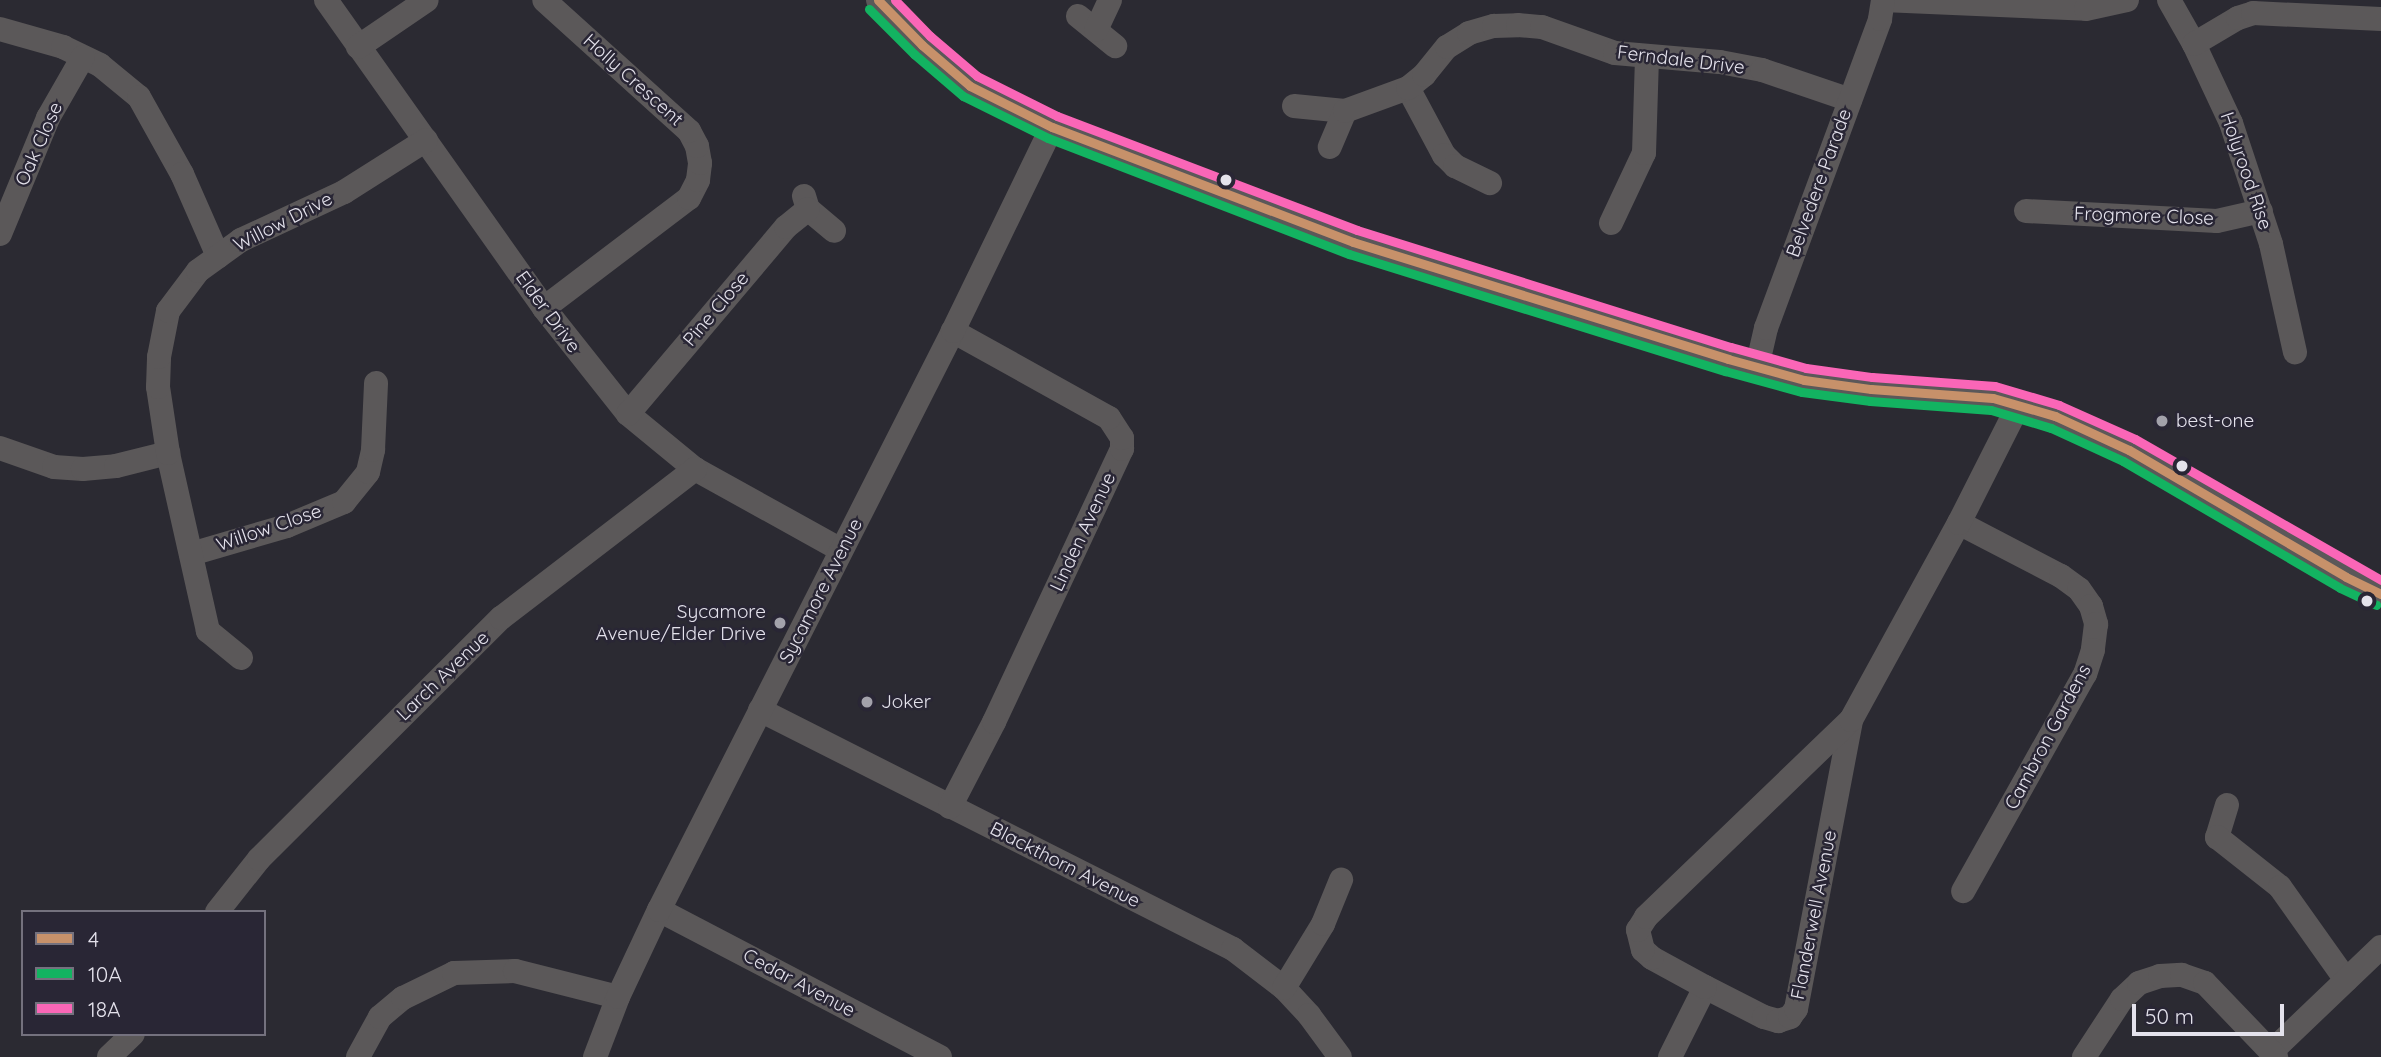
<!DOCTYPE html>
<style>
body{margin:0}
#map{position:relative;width:2381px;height:1057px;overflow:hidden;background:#2b2a32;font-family:Quicksand,sans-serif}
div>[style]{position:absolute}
.minor>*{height:24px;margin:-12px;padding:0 12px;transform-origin:12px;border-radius:12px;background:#5b5859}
.bus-1>*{height:9px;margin:-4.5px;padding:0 4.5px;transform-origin:4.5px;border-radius:4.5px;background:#c7916a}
.bus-2>*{height:9px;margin:-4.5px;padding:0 4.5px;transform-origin:4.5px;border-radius:4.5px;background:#13b361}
.bus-3>*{height:9px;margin:-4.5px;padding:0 4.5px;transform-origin:4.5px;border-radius:4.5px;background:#fa66b7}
.dots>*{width:19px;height:19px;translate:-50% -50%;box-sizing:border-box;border:4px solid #292635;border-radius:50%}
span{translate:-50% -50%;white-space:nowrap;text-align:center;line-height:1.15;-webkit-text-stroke:5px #292635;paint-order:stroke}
.street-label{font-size:19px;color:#e4e2ec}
.poi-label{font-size:19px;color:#e4e2ec}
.left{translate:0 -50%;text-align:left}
.right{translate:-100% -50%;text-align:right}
.legend{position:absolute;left:21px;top:910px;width:245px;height:126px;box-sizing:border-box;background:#292635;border:2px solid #74717e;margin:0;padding:9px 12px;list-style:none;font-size:21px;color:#e4e2ec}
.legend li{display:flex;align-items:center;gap:14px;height:35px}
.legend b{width:35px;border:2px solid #74717e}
.scale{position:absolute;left:2132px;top:1004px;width:152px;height:32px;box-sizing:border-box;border:4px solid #e4e2ec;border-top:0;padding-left:9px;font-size:21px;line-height:24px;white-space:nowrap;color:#e4e2ec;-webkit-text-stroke:5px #292635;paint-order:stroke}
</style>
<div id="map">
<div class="minor">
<i style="left:326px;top:0;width:377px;rotate:54.7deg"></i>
<i style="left:544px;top:308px;width:135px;rotate:51.6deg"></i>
<i style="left:628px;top:414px;width:87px;rotate:39.4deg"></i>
<i style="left:695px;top:469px;width:167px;rotate:29deg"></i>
<i style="left:878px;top:0;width:63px;rotate:45.6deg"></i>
<i style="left:922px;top:45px;width:63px;rotate:40.5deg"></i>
<i style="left:970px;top:86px;width:92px;rotate:26.6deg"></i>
<i style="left:1052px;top:127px;width:322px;rotate:20.9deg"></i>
<i style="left:1353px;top:242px;width:393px;rotate:17.3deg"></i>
<i style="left:1728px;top:359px;width:79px;rotate:15.4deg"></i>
<i style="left:1804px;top:380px;width:68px;rotate:7.7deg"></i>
<i style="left:1871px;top:389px;width:122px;rotate:4.2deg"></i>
<i style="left:1993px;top:398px;width:65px;rotate:16.2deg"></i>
<i style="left:2055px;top:416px;width:81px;rotate:24.7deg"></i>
<i style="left:2129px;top:450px;width:251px;rotate:30.3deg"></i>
<i style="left:2346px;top:577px;width:39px;rotate:26deg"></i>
<i style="left:1883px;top:0;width:203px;rotate:2.5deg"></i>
<i style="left:2086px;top:9px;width:42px;rotate:-12.4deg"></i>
<i style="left:2169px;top:0;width:51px;rotate:60.4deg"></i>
<i style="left:2194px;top:44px;width:87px;rotate:64.9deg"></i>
<i style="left:2231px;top:123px;width:127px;rotate:71.7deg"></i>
<i style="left:2271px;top:244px;width:111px;rotate:77.5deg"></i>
<i style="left:1078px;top:16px;width:48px;rotate:39deg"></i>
<i style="left:0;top:29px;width:66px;rotate:15.9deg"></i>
<i style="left:63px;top:47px;width:41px;rotate:25.9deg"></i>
<i style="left:100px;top:65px;width:50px;rotate:39.4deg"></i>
<i style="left:139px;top:97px;width:88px;rotate:60.8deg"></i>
<i style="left:182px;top:174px;width:90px;rotate:66.3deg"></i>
<i style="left:1096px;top:30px;width:33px;rotate:-65deg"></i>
<i style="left:2194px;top:44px;width:51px;rotate:-30.6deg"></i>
<i style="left:2238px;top:18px;width:16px;rotate:-18deg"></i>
<i style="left:2253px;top:13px;width:128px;rotate:2.7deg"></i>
<i style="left:358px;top:47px;width:83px;rotate:-34.3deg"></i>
<i style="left:1408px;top:88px;width:76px;rotate:61.8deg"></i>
<i style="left:1444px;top:155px;width:16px;rotate:45deg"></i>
<i style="left:1455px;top:166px;width:39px;rotate:26deg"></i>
<i style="left:1294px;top:106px;width:51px;rotate:5.6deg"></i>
<i style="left:1345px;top:111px;width:39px;rotate:113deg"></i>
<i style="left:1345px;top:111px;width:67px;rotate:-20.1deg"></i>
<i style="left:1408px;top:88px;width:21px;rotate:-39deg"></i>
<i style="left:1424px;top:75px;width:36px;rotate:-51deg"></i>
<i style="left:1447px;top:47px;width:26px;rotate:-32deg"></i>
<i style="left:1469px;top:33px;width:26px;rotate:-16deg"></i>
<i style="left:1494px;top:26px;width:24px;rotate:-2deg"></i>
<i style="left:1518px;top:25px;width:24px;rotate:5deg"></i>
<i style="left:1542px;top:27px;width:77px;rotate:19.6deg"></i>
<i style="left:1615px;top:53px;width:105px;rotate:4.9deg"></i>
<i style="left:1720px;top:62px;width:43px;rotate:10.8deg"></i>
<i style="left:1762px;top:70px;width:93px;rotate:18.8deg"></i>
<i style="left:804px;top:196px;width:14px;rotate:73deg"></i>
<i style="left:808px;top:209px;width:34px;rotate:40deg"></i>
<i style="left:2026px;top:211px;width:191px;rotate:3deg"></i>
<i style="left:2217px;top:221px;width:45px;rotate:-12.8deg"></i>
<i style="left:1611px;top:223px;width:77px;rotate:-64.8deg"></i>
<i style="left:1644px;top:153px;width:97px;rotate:-88.2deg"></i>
<i style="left:0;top:234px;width:126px;rotate:-67.5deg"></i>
<i style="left:48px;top:118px;width:70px;rotate:-60.2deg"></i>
<i style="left:544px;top:308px;width:182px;rotate:-37.2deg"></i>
<i style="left:689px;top:198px;width:20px;rotate:-63deg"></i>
<i style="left:698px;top:180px;width:17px;rotate:-83deg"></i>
<i style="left:700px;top:163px;width:17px;rotate:-100deg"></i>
<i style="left:697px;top:146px;width:17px;rotate:-118deg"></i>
<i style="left:689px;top:131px;width:195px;rotate:-137.9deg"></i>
<i style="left:1757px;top:367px;width:40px;rotate:-77deg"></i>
<i style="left:1766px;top:328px;width:329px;rotate:-69.7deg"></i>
<i style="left:1880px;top:19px;width:19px;rotate:-81deg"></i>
<i style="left:628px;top:414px;width:245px;rotate:-49.8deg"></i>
<i style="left:786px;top:227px;width:28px;rotate:-39deg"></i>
<i style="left:0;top:448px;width:57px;rotate:19.4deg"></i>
<i style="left:54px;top:467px;width:29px;rotate:4deg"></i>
<i style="left:83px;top:469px;width:33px;rotate:-5deg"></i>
<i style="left:116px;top:466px;width:54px;rotate:-14deg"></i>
<i style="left:1959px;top:523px;width:115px;rotate:27.5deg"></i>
<i style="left:2061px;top:576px;width:22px;rotate:36deg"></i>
<i style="left:2079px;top:589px;width:21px;rotate:55deg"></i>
<i style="left:2091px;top:606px;width:19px;rotate:74deg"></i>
<i style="left:2096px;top:624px;width:26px;rotate:97deg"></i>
<i style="left:2093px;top:650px;width:25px;rotate:108deg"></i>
<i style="left:2085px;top:674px;width:249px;rotate:119.3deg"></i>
<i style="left:191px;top:554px;width:100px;rotate:-16.3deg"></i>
<i style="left:287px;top:526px;width:62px;rotate:-22.8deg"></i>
<i style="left:344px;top:502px;width:38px;rotate:-51deg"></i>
<i style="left:368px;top:472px;width:23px;rotate:-77deg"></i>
<i style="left:373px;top:450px;width:67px;rotate:-87.4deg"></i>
<i style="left:241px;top:658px;width:43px;rotate:-140.7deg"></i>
<i style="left:208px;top:631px;width:182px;rotate:-102.7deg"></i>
<i style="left:168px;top:453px;width:67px;rotate:-98.6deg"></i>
<i style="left:158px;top:387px;width:30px;rotate:-88deg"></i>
<i style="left:159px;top:357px;width:47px;rotate:-78.9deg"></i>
<i style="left:168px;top:311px;width:50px;rotate:-53.1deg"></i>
<i style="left:198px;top:271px;width:53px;rotate:-35.8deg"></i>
<i style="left:241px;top:240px;width:114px;rotate:-25deg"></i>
<i style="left:344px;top:192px;width:97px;rotate:-32.4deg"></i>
<i style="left:760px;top:710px;width:530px;rotate:26.81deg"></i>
<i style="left:1233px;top:949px;width:64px;rotate:37.4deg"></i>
<i style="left:1284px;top:988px;width:37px;rotate:47deg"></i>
<i style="left:1309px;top:1015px;width:52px;rotate:53.6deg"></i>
<i style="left:2227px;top:805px;width:34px;rotate:107deg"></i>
<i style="left:2217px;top:837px;width:80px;rotate:38.4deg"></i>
<i style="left:2280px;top:887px;width:114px;rotate:54.6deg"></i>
<i style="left:950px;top:807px;width:96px;rotate:-62.6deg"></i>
<i style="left:994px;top:722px;width:302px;rotate:-64.9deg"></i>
<i style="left:1122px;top:449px;width:11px;rotate:-90deg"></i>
<i style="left:1122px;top:438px;width:24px;rotate:-123deg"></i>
<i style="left:1109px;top:418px;width:179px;rotate:-150.9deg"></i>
<i style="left:659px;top:910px;width:317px;rotate:27.6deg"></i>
<i style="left:217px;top:912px;width:68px;rotate:-51.6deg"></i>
<i style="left:259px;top:859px;width:342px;rotate:-44.9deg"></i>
<i style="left:501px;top:618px;width:245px;rotate:-37.5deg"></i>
<i style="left:1705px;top:987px;width:66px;rotate:27deg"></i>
<i style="left:1764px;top:1017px;width:15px;rotate:16deg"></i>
<i style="left:1778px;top:1021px;width:13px;rotate:-18deg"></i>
<i style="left:1790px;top:1017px;width:10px;rotate:-53deg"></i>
<i style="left:1796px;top:1009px;width:294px;rotate:-79.2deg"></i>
<i style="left:1284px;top:988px;width:75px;rotate:-58.6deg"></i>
<i style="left:1323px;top:924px;width:48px;rotate:-67.8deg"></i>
<i style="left:2271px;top:1052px;width:152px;rotate:-43.7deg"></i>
<i style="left:109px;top:1057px;width:33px;rotate:-44deg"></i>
<i style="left:358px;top:1057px;width:46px;rotate:-61.2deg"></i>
<i style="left:380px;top:1017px;width:30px;rotate:-40deg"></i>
<i style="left:403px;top:998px;width:57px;rotate:-26.1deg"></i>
<i style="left:454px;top:973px;width:61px;rotate:-1.9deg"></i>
<i style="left:515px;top:971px;width:106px;rotate:14.2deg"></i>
<i style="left:595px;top:1057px;width:64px;rotate:-69deg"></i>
<i style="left:618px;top:997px;width:96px;rotate:-64.8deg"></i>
<i style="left:659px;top:910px;width:649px;rotate:-63.08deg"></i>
<i style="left:953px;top:331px;width:227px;rotate:-64.1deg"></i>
<i style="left:1670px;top:1057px;width:78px;rotate:-63.4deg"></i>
<i style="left:1705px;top:987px;width:60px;rotate:-151.3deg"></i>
<i style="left:1652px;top:958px;width:12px;rotate:-138deg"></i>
<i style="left:1643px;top:950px;width:21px;rotate:-104deg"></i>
<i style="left:1638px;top:930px;width:15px;rotate:-58deg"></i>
<i style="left:1646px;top:917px;width:284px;rotate:-43.9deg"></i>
<i style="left:1851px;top:720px;width:225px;rotate:-61.3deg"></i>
<i style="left:1959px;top:523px;width:133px;rotate:-63.2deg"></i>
<i style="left:2084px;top:1057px;width:69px;rotate:-56.8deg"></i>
<i style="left:2122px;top:999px;width:23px;rotate:-43deg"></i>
<i style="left:2139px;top:983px;width:22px;rotate:-18deg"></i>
<i style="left:2160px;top:976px;width:22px;rotate:-3deg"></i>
<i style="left:2182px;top:975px;width:24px;rotate:19deg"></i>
<i style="left:2205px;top:983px;width:103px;rotate:46.2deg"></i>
</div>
<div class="bus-1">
<i style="left:878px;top:0;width:63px;rotate:45.6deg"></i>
<i style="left:922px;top:45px;width:63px;rotate:40.5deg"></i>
<i style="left:970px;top:86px;width:92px;rotate:26.6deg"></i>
<i style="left:1052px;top:127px;width:322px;rotate:20.9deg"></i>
<i style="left:1353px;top:242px;width:393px;rotate:17.3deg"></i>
<i style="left:1728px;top:359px;width:79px;rotate:15.4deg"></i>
<i style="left:1804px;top:380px;width:68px;rotate:7.7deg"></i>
<i style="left:1871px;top:389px;width:122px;rotate:4.2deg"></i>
<i style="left:1993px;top:398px;width:65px;rotate:16.2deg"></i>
<i style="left:2055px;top:416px;width:81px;rotate:24.7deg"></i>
<i style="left:2129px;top:450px;width:251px;rotate:30.3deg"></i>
<i style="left:2346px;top:577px;width:39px;rotate:26deg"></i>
</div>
<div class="bus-2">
<i style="left:869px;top:9px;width:64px;rotate:45deg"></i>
<i style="left:914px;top:54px;width:65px;rotate:40.6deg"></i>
<i style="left:963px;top:96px;width:95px;rotate:26.3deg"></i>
<i style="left:1048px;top:138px;width:323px;rotate:21.1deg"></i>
<i style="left:1349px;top:254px;width:394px;rotate:17.3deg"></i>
<i style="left:1725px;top:371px;width:80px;rotate:15.3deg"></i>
<i style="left:1802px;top:392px;width:69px;rotate:7.5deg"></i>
<i style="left:1870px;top:401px;width:121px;rotate:4.3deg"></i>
<i style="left:1991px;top:410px;width:63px;rotate:16.7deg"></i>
<i style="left:2051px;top:428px;width:79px;rotate:24.6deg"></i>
<i style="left:2123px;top:461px;width:251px;rotate:30.3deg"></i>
<i style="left:2340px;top:588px;width:40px;rotate:25deg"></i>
</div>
<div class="bus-3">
<i style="left:895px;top:0;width:50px;rotate:45.8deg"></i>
<i style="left:930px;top:36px;width:62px;rotate:40.4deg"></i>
<i style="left:977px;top:76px;width:89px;rotate:26.6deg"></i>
<i style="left:1057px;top:116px;width:321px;rotate:20.8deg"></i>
<i style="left:1357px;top:230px;width:392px;rotate:17.4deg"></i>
<i style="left:1731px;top:347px;width:78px;rotate:15.6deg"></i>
<i style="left:1806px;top:368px;width:67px;rotate:7.8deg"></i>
<i style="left:1872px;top:377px;width:123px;rotate:4.2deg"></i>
<i style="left:1995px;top:386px;width:67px;rotate:16.5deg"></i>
<i style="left:2059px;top:405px;width:83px;rotate:24.1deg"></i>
<i style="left:2135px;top:439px;width:284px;rotate:29.8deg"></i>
</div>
<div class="dots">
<i style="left:1226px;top:180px;background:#e4e2ec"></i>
<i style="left:2162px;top:421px;background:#a3a2ab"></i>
<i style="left:2182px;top:466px;background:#e4e2ec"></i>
<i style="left:2367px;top:601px;background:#e4e2ec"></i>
<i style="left:780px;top:623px;background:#a3a2ab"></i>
<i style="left:867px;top:702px;background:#a3a2ab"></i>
</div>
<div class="street-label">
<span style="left:1681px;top:60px;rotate:7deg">Ferndale Drive</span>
<span style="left:633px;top:80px;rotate:42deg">Holly Crescent</span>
<span style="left:39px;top:144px;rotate:-66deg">Oak Close</span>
<span style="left:2246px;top:171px;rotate:71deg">Holyrood Rise</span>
<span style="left:1819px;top:183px;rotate:-70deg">Belvedere Parade</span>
<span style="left:2144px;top:216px;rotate:2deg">Frogmore Close</span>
<span style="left:283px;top:222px;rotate:-27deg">Willow Drive</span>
<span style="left:716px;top:309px;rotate:-50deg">Pine Close</span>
<span style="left:548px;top:312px;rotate:54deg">Elder Drive</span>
<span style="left:269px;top:528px;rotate:-19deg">Willow Close</span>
<span style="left:1083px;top:532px;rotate:-65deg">Linden Avenue</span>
<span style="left:821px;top:591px;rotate:-63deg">Sycamore Avenue</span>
<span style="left:443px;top:676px;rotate:-44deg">Larch Avenue</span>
<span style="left:2048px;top:737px;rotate:-62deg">Cambron Gardens</span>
<span style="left:1065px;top:865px;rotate:27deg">Blackthorn Avenue</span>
<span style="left:1814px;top:915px;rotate:-79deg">Flanderwell Avenue</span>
<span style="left:799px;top:983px;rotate:28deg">Cedar Avenue</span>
</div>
<div class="poi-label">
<span class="left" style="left:2176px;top:421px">best-one</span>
<span class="right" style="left:766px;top:623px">Sycamore<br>Avenue/Elder Drive</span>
<span class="left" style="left:881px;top:702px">Joker</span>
</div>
<ul class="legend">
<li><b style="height:9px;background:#c7916a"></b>4</li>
<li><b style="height:9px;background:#13b361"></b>10A</li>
<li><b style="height:9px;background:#fa66b7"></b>18A</li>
</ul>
<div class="scale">50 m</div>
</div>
